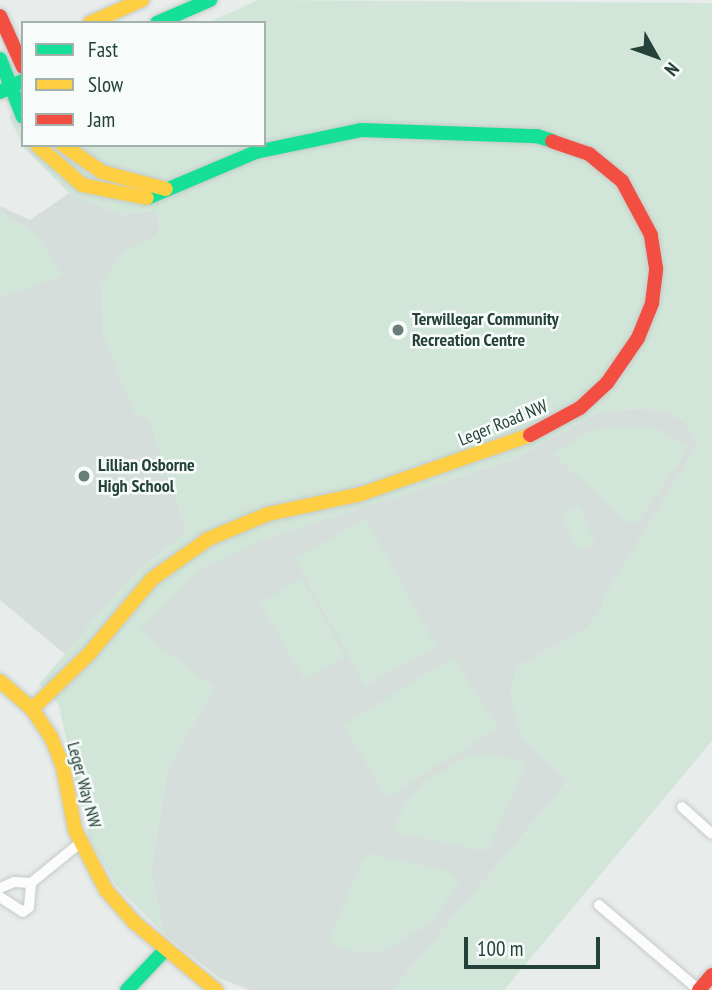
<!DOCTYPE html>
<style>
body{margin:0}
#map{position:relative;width:712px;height:990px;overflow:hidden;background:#e8edeb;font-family:"PT Sans Narrow",sans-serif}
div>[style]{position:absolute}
.built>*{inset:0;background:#d6dedb}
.green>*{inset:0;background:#d1e6d8}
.roads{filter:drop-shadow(0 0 2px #c5cac8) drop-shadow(0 0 2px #c5cac8)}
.street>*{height:10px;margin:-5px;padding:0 5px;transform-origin:5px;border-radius:5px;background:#fcfcfc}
.fast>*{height:14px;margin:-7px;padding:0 7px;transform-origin:7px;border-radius:7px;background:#16e098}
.slow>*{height:14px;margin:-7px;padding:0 7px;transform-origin:7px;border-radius:7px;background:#ffcf43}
.jam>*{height:14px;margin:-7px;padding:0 7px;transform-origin:7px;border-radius:7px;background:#f24e42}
.dots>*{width:19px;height:19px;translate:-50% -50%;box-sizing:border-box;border:4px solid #f7fbf9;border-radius:50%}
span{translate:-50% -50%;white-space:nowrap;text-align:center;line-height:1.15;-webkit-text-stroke:5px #f7fbf9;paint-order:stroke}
.poi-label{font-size:18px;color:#24423a;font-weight:700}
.left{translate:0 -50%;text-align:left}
.street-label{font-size:18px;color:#24423a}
.legend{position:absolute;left:21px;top:21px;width:245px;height:126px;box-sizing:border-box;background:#f7fbf9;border:2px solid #a3b1ad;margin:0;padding:9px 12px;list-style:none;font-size:21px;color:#24423a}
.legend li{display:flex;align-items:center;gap:14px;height:35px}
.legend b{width:35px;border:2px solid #a3b1ad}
.north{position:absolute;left:621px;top:21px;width:70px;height:70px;-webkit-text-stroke:5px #f7fbf9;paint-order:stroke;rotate:130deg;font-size:19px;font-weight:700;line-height:28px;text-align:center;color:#24423a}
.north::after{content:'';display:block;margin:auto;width:24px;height:32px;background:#24423a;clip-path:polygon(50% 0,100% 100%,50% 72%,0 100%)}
.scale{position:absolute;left:464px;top:937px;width:136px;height:32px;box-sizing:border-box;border:4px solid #24423a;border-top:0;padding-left:9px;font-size:21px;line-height:24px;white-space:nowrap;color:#24423a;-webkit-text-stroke:5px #f7fbf9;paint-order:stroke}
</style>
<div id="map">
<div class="built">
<i style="clip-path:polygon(69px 193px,121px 215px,153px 210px,158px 216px,160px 230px,154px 237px,123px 252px,103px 334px,149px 419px,187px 532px,128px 580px,67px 656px,0 600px,0 206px,30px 220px)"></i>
<i style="clip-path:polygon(644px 408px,671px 413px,686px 423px,698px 444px,605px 596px,600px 612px,585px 630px,515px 668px,521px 737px,568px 781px,393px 990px,250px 990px,221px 979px,164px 934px,151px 870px,168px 768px,214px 688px,139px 631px,201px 568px,263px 539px,512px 460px,599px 412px)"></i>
</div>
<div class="green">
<i style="clip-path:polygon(258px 0,712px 3px,712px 741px,504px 990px,393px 990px,568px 781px,521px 737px,510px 695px,515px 668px,585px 630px,600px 612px,605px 596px,698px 444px,686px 423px,671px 413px,644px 408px,599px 412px,512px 460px,264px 539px,201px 568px,140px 631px,214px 688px,168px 768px,151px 870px,164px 934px,117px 886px,89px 838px,58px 703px,39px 684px,128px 580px,187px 532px,149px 420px,133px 411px,103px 334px,101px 282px,123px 252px,154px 237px,160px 230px,158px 216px,152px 210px,121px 215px,69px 193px,24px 148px,9px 116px,23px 108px,23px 145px,264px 145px,264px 23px,207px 23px)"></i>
<i style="clip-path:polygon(0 211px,37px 235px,62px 275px,0 298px)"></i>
<i style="clip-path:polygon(615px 426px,656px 428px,689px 447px,638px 521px,629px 523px,553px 454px,588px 432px)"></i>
<i style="clip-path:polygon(580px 506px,595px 543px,577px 551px,562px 514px)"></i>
<i style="clip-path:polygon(366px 519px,436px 646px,365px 686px,295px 559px)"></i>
<i style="clip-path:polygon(302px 579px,345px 656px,304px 679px,260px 603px)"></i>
<i style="clip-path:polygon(454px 657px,498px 728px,387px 797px,343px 725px)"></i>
<i style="clip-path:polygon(489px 753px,526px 763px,490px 846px,483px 851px,393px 832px,403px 808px,424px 781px,472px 754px)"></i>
<i style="clip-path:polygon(370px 854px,447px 871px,460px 881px,431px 923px,382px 951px,349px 951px,328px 943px,363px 859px)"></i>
</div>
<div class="roads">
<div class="street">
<i style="left:682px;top:807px;width:40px;rotate:42deg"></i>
<i style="left:0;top:888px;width:15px;rotate:-23deg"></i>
<i style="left:14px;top:882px;width:17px;rotate:3deg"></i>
<i style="left:31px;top:883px;width:63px;rotate:-39.2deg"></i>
<i style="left:0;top:897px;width:27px;rotate:33deg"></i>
<i style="left:23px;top:912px;width:8px;rotate:-40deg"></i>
<i style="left:29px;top:907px;width:24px;rotate:-85deg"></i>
<i style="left:599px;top:905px;width:131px;rotate:40.4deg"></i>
</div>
<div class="fast">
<i style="left:157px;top:23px;width:58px;rotate:-23.5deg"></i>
<i style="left:0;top:59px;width:62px;rotate:68.4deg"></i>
<i style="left:0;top:92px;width:25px;rotate:-26deg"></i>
<i style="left:147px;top:198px;width:118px;rotate:-22.9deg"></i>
<i style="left:256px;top:152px;width:107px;rotate:-11.8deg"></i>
<i style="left:361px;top:130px;width:176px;rotate:2deg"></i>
<i style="left:537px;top:136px;width:16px;rotate:18deg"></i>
<i style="left:127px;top:990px;width:55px;rotate:-46.5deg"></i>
</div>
<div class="slow">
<i style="left:90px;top:23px;width:57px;rotate:-23.9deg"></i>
<i style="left:37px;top:145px;width:60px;rotate:41.6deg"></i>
<i style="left:82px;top:185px;width:66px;rotate:11.3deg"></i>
<i style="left:63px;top:145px;width:47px;rotate:34.7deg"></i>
<i style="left:102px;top:172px;width:66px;rotate:14.9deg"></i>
<i style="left:0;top:681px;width:43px;rotate:41.2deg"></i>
<i style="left:32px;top:709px;width:34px;rotate:56deg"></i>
<i style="left:51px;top:737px;width:32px;rotate:68deg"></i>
<i style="left:63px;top:767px;width:64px;rotate:79.2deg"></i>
<i style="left:75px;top:830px;width:68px;rotate:62.7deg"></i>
<i style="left:106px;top:890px;width:43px;rotate:48.8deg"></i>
<i style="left:134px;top:922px;width:107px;rotate:39.7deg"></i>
<i style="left:32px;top:709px;width:79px;rotate:-44deg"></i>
<i style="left:89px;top:654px;width:98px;rotate:-50deg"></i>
<i style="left:152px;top:579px;width:69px;rotate:-35.5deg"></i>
<i style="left:208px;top:539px;width:65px;rotate:-22.6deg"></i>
<i style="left:268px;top:514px;width:95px;rotate:-12.1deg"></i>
<i style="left:361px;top:494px;width:179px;rotate:-19.2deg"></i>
</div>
<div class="jam">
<i style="left:0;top:16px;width:56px;rotate:65.7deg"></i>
<i style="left:530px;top:435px;width:57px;rotate:-28.4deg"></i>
<i style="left:580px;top:408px;width:37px;rotate:-43deg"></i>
<i style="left:607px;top:383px;width:55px;rotate:-55.4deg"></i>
<i style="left:638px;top:338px;width:38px;rotate:-68deg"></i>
<i style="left:652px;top:303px;width:35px;rotate:-83deg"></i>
<i style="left:656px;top:268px;width:33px;rotate:-99deg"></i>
<i style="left:651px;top:235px;width:61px;rotate:-118.2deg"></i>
<i style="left:622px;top:181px;width:43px;rotate:-140.7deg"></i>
<i style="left:589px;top:154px;width:39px;rotate:-161deg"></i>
<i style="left:699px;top:990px;width:20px;rotate:-49deg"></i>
</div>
</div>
<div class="dots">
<i style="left:398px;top:330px;background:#697e78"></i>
<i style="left:84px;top:476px;background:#697e78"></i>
</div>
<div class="poi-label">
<span class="left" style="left:412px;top:330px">Terwillegar Community<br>Recreation Centre</span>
<span class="left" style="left:98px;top:476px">Lillian Osborne<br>High School</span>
</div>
<div class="street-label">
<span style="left:503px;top:423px;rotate:-22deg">Leger Road NW</span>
<span style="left:84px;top:785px;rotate:75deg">Leger Way NW</span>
</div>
<ul class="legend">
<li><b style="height:9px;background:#16e098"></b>Fast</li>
<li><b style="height:9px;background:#ffcf43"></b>Slow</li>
<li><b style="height:9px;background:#f24e42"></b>Jam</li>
</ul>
<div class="north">N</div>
<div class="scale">100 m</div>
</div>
